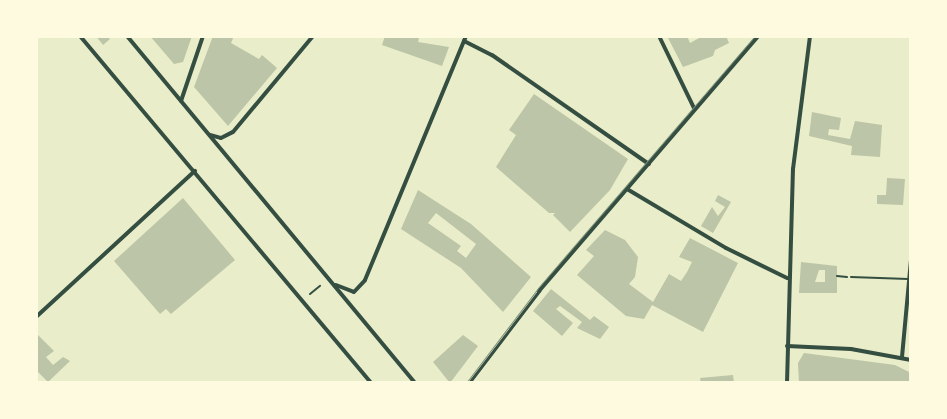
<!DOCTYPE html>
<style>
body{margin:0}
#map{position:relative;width:947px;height:419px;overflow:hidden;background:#e9edc9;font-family:"Times New Roman",serif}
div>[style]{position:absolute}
.building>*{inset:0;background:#bcc5a7}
.path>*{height:2px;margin:-1px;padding:0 1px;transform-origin:1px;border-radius:1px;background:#344e41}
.service>*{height:2px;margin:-1px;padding:0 1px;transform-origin:1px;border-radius:1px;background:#344e41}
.pedestrian>*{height:2.5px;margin:-1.25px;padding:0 1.25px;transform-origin:1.25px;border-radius:1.25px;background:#344e41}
.minor>*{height:4px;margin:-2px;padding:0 2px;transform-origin:2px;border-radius:2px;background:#344e41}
.tram>*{height:1px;margin:-0.5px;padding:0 0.5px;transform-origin:0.5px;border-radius:0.5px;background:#7c8e77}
span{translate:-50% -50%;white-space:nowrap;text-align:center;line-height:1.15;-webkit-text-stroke:5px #fefae0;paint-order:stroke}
.frame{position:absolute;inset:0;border:38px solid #fefae0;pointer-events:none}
</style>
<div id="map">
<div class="building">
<i style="clip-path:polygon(96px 36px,107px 36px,110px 39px,103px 45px)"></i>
<i style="clip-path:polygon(150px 36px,192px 36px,183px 62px,174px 64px)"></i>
<i style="clip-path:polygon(213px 36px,234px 36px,231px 43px,259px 59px,262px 55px,277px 68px,228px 126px,194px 87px)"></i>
<i style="clip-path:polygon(385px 36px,412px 36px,419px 38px,418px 42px,449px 47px,442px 66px,382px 45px)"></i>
<i style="clip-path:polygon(667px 36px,687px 36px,690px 43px,703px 36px,726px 36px,729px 43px,715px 50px,713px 56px,683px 67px)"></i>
<i style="clip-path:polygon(534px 94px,628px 159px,610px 190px,570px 232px,553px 215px,555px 213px,549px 213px,496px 167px,516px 135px,509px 130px)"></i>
<i style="clip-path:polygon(812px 112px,841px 118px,839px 130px,829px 129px,828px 135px,850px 139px,855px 121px,882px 125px,880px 157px,851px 155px,852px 146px,809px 136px)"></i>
<i style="clip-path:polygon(887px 178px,905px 179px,903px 205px,877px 204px,877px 195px,886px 195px)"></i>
<i style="clip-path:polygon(evenodd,418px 190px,471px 224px,531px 277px,503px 312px,461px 268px,401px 229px,418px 190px,436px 213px,476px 244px,466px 258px,457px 251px,461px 246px,428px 223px,436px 213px)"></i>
<i style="clip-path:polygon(718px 195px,731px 202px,713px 233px,701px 226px,712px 207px,718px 216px,725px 207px,715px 201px)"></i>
<i style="clip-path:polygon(183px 198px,235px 260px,171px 314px,166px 309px,160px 314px,114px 261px)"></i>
<i style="clip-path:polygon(605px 230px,625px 240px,638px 257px,635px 277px,629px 284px,653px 302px,669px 274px,681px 281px,687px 272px,692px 262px,679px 257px,690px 238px,738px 263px,703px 332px,652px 305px,644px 319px,626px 316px,577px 275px,594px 256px,586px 250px)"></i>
<i style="clip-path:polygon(evenodd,801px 262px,837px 266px,837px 293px,799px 293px,801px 262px,819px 270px,825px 270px,825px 282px,815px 282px,819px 270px)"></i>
<i style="clip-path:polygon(551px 289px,590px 320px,594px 316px,609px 327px,600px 339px,577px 328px,582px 322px,560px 306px,556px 309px,573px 323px,562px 336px,533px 311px)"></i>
<i style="clip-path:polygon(38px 335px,54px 351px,46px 357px,53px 365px,63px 357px,70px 361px,48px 382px,36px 370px)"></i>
<i style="clip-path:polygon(463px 335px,478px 346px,450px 383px,433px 362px)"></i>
<i style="clip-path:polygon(804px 353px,895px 365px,911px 373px,911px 382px,799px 383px,798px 363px)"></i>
<i style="clip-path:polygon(733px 375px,734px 383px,701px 383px,700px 378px)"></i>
</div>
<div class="path">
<i style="left:837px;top:276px;width:10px;rotate:6deg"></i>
<i style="left:310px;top:294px;width:13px;rotate:-39deg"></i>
</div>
<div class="service">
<i style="left:851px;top:277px;width:57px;rotate:2deg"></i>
</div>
<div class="pedestrian">
<i style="left:469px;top:383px;width:116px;rotate:-52.7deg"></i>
</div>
<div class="minor">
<i style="left:80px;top:36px;width:453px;rotate:50deg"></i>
<i style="left:127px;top:36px;width:451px;rotate:50.3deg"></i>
<i style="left:659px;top:36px;width:80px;rotate:64.1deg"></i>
<i style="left:464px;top:41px;width:31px;rotate:27deg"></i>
<i style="left:492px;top:55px;width:191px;rotate:34.8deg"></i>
<i style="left:181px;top:101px;width:69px;rotate:-71.3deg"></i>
<i style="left:210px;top:135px;width:11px;rotate:15deg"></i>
<i style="left:221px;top:138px;width:13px;rotate:-27deg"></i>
<i style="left:233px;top:132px;width:125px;rotate:-50.2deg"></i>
<i style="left:627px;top:189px;width:115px;rotate:30.8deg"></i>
<i style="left:726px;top:248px;width:68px;rotate:26.2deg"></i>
<i style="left:336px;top:285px;width:19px;rotate:21deg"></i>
<i style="left:354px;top:292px;width:16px;rotate:-47deg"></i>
<i style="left:365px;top:280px;width:264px;rotate:-67.5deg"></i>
<i style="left:539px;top:291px;width:336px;rotate:-49.3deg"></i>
<i style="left:36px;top:317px;width:216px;rotate:-42.6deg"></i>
<i style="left:787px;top:346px;width:64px;rotate:2.7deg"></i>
<i style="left:851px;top:349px;width:61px;rotate:10.4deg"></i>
<i style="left:902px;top:357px;width:97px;rotate:-84.7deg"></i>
<i style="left:787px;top:383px;width:214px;rotate:-88.4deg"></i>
<i style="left:793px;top:169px;width:134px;rotate:-82.7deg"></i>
</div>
<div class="tram">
<i style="left:466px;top:383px;width:119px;rotate:-52.8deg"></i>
<i style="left:538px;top:288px;width:333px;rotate:-49.3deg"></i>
</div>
<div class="frame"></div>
</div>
